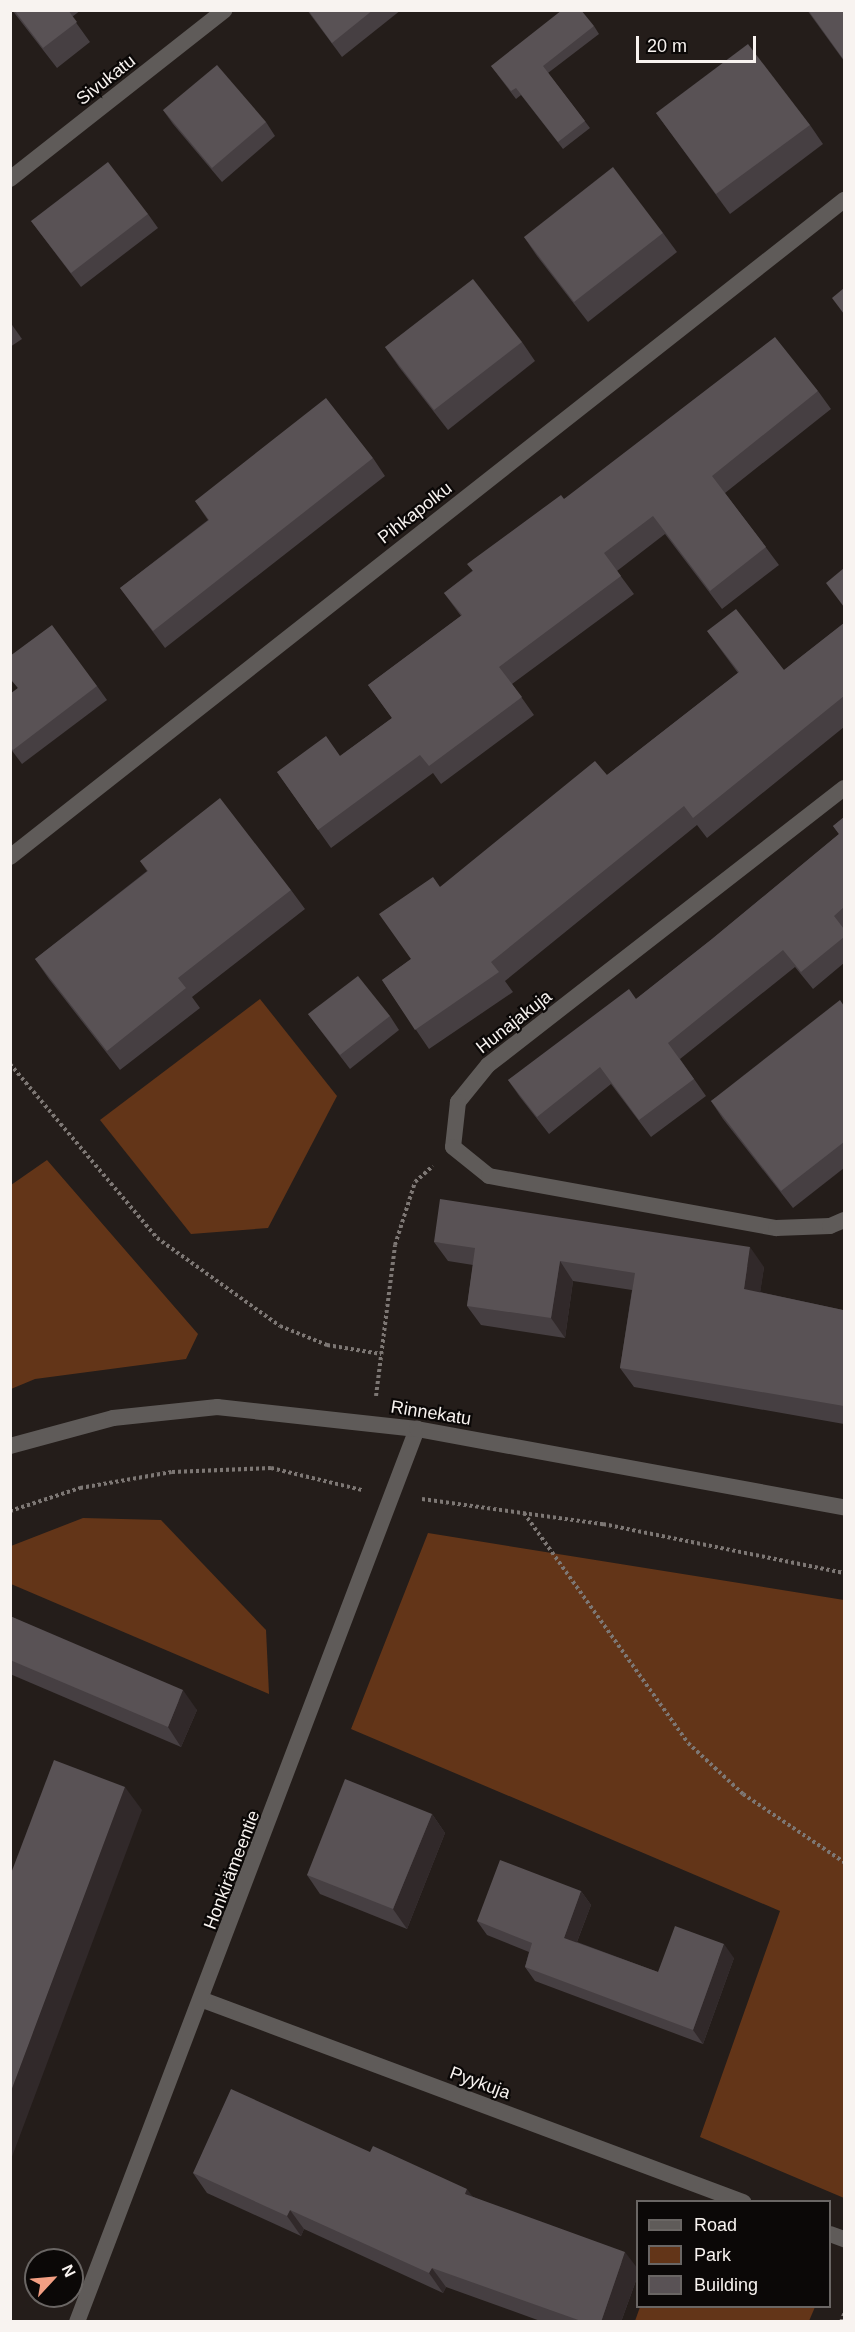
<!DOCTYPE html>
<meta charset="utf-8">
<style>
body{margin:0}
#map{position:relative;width:855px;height:2332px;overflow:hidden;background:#241d1a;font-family:Arial,sans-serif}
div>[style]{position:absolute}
.green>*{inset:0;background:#633518}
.path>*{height:4px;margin-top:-2px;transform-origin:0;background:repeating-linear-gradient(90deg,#7d7774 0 3px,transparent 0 6px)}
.minor>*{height:16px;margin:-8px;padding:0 8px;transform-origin:8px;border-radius:8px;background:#5f5b59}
.tertiary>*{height:16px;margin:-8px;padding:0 8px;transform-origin:8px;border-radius:8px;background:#5f5b59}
.wall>*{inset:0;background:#463f42}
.shaded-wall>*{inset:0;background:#31292a}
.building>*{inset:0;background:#595255}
span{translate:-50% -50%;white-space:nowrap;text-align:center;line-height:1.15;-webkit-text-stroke:4.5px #0b0807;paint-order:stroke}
.street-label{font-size:18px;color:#f8f3f0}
.frame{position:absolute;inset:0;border:12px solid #f8f3f0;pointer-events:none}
.legend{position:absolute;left:636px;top:2200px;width:195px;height:108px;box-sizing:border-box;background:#0b0807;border:2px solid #6a6664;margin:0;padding:8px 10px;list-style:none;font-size:18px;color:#f8f3f0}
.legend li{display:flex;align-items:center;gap:12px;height:30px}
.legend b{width:30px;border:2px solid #6a6664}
.north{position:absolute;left:24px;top:2248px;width:60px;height:60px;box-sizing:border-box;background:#0b0807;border:2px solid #6a6664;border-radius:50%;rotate:64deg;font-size:16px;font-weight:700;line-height:24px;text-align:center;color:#f8f3f0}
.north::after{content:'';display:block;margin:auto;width:21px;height:27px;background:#f39f83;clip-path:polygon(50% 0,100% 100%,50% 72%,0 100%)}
.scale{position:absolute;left:636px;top:36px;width:120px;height:27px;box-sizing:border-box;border:3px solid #f8f3f0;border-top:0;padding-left:8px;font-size:18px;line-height:21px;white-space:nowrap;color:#f8f3f0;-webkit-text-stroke:4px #0b0807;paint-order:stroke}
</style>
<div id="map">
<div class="green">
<i style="clip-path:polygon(260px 999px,337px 1096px,268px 1228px,191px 1234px,100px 1120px)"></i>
<i style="clip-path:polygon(47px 1160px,198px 1334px,186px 1359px,35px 1379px,11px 1389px,11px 1185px)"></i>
<i style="clip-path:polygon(83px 1518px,161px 1520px,266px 1630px,269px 1694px,11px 1584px,11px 1546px)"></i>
<i style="clip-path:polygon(428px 1533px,844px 1600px,844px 2198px,700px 2137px,780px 1911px,351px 1729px)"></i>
<i style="clip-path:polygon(640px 2307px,641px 2306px,815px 2307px,809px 2321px,635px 2321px)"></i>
</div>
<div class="path">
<i style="left:10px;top:1064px;width:228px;rotate:49.8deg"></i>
<i style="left:157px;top:1238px;width:151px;rotate:35.6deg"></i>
<i style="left:280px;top:1326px;width:51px;rotate:22deg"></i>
<i style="left:327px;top:1345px;width:55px;rotate:9.5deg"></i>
<i style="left:376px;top:1396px;width:152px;rotate:-82.8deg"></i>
<i style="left:395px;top:1245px;width:66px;rotate:-72.4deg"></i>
<i style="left:415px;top:1182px;width:24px;rotate:-42deg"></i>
<i style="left:422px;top:1499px;width:183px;rotate:7.9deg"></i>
<i style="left:603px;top:1524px;width:246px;rotate:11.5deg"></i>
<i style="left:10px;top:1511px;width:74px;rotate:-18.2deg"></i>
<i style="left:80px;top:1488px;width:93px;rotate:-9.9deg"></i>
<i style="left:172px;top:1472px;width:99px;rotate:-2.3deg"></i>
<i style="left:271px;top:1468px;width:94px;rotate:13.6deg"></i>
<i style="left:524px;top:1513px;width:282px;rotate:54.5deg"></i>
<i style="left:688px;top:1743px;width:75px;rotate:42.8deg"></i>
<i style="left:743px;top:1794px;width:122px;rotate:34deg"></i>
<i style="left:841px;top:2322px;width:9px;rotate:-69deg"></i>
</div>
<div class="minor">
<i style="left:10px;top:179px;width:273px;rotate:-38.2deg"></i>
<i style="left:844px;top:788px;width:451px;rotate:142.1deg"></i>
<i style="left:488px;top:1065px;width:48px;rotate:129deg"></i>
<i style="left:458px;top:1102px;width:45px;rotate:96.3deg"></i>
<i style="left:453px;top:1147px;width:46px;rotate:38.9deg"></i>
<i style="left:489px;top:1176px;width:292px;rotate:10.3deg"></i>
<i style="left:776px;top:1228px;width:54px;rotate:-2.1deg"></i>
<i style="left:830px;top:1226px;width:15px;rotate:-23deg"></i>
<i style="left:10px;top:857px;width:1062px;rotate:-38.23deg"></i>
<i style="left:203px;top:2000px;width:577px;rotate:20.51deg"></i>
<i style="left:830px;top:2234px;width:15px;rotate:20deg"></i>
<i style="left:77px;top:2322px;width:956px;rotate:-69.16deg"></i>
</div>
<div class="tertiary">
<i style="left:10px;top:1446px;width:107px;rotate:-15.2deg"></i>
<i style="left:113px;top:1418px;width:105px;rotate:-6deg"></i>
<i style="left:217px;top:1407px;width:201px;rotate:6.3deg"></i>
<i style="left:417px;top:1429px;width:434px;rotate:10.4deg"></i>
</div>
<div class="wall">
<i style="clip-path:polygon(12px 10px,81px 10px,72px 17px,90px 42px,57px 68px)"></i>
<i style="clip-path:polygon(307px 10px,401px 10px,342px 57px)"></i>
<i style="clip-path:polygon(807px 10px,844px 10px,844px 61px)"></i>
<i style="clip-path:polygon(594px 26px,599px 34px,548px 73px,590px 128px,563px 149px,521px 95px,516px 99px,491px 66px)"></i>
<i style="clip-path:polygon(163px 110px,266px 122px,275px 136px,222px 182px,173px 124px)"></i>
<i style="clip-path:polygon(656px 113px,810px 125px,823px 144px,730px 214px)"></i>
<i style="clip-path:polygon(148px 214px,158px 228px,81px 287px,31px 221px)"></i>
<i style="clip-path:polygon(663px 233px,677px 252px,588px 322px,537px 256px,524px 237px)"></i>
<i style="clip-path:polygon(10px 322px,22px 339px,10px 347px)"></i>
<i style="clip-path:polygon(522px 342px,535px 361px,448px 430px,399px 367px,385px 347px)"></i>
<i style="clip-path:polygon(818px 391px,831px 409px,725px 493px,779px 565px,722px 609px,665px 534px,617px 571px,634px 594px,512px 684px,534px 715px,441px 784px,433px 773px,331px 848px,277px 772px,340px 756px,392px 718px,368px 685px,461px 616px,444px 593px,564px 499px)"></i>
<i style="clip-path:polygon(373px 458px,385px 476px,165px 648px,120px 588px,208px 520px,195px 501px)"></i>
<i style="clip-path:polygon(844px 623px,844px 727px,707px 838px,697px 825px,505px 981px,513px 992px,429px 1049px,382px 980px,411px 959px,440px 887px,607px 775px,738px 673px,707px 631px,784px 670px)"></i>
<i style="clip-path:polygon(10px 656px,97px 686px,107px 700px,22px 764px,10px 748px,10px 694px,18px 688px,10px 679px)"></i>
<i style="clip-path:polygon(844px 817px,844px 963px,813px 989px,795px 967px,680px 1059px,706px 1096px,651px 1137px,611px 1084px,549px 1134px,520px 1097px,508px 1080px,636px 999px,712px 939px,839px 834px,833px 826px)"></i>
<i style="clip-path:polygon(140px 861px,291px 890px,305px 909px,192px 997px,200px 1008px,120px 1070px,49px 979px,35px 959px,147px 871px)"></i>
<i style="clip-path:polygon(844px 1006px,844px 1168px,793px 1208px,723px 1119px,711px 1101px)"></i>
<i style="clip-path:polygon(308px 1014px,390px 1016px,399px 1030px,350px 1069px)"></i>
<i style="clip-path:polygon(434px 1242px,764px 1267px,760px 1292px,843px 1310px,844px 1308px,844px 1424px,634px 1387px,620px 1368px,632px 1290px,573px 1281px,565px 1338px,481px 1325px,467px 1306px,473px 1265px,448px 1261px)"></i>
<i style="clip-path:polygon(10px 1616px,197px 1710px,181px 1747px,10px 1674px)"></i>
<i style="clip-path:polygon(432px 1814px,445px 1833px,407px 1929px,320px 1894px,307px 1875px)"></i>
<i style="clip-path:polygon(581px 1891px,591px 1905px,577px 1942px,658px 1972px,734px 1958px,703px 2044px,535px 1981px,525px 1967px,529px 1952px,487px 1935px,477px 1921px)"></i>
<i style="clip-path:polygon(370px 2152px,638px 2269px,638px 2275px,621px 2322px,543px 2322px,446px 2287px,443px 2293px,304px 2229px,301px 2236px,207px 2193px,193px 2173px)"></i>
</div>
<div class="shaded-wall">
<i style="clip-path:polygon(750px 1247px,764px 1267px,758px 1308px,744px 1289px)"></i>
<i style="clip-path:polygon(560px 1261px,573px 1281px,565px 1338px,551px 1318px)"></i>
<i style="clip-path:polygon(183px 1690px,197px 1710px,181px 1747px,168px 1727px)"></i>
<i style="clip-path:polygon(125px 1787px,142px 1810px,10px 2162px,10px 2094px)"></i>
<i style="clip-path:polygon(432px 1814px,445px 1833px,407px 1929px,393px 1909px)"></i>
<i style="clip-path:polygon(581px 1891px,591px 1905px,573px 1952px,564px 1938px)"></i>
<i style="clip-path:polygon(724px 1944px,734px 1958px,703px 2044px,693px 2030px)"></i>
<i style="clip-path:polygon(467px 2189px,481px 2208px,465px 2194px)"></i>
<i style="clip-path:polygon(290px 2210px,304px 2229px,301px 2236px,287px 2216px)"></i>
<i style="clip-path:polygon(625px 2252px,638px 2269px,638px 2275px,621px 2322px,601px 2322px)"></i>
<i style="clip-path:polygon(432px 2268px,446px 2287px,443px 2293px,429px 2273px)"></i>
</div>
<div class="building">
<i style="clip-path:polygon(14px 10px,68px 10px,77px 22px,43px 48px)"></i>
<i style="clip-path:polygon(308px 10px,373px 10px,332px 43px)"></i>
<i style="clip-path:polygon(562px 10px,581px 10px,594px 26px,543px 66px,585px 121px,558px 142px,516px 88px,511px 91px,491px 66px)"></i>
<i style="clip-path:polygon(808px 10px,844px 10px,844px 60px)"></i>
<i style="clip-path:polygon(748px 44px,810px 125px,716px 194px,656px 113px)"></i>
<i style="clip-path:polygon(217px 65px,266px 122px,212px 168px,163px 110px)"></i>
<i style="clip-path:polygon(108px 162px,148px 214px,71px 273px,31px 221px)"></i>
<i style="clip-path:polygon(613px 167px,663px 233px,574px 302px,524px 237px)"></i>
<i style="clip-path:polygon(473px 279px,522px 342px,434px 410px,385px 347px)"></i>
<i style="clip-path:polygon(844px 288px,844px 314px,832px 298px)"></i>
<i style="clip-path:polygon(775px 337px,818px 391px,712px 476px,766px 547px,710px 591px,653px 516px,604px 553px,621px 576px,499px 667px,522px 697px,429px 766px,420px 755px,318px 830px,277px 772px,326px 736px,340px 756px,392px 718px,368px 685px,462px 615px,444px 593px,473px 571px,467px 564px,561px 495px,564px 499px)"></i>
<i style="clip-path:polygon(326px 398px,373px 458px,153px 631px,120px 588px,209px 520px,195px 501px)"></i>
<i style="clip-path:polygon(844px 568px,844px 607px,826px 583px)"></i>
<i style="clip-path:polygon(736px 609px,784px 670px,844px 623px,844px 696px,693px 818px,684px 806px,491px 962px,499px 972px,415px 1030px,382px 980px,411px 959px,379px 914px,433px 877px,440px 887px,595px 761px,607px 775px,739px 672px,707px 631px)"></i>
<i style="clip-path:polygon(52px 625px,97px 686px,13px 750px,10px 747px,10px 694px,18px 688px,10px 678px,10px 656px)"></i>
<i style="clip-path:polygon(220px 798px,291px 890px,178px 978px,186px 988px,107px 1051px,35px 959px,148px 871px,140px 861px)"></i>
<i style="clip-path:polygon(844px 817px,844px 907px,834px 916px,844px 929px,844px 937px,801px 972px,783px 950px,668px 1043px,694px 1079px,639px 1120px,600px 1067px,537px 1117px,508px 1080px,629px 989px,636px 999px,712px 939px,839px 834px,833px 826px)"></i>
<i style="clip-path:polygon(358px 976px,390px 1016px,340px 1055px,308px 1014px)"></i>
<i style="clip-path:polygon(840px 1000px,844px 1006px,844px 1142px,781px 1191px,711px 1101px)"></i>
<i style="clip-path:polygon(440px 1199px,750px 1247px,744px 1289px,843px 1310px,844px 1308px,844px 1406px,620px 1368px,635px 1273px,560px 1261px,551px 1318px,467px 1306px,475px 1248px,434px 1242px)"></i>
<i style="clip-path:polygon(10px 1616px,183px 1690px,168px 1727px,10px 1660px)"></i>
<i style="clip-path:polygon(54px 1760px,125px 1787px,10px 2094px,10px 1876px)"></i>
<i style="clip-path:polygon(345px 1779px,432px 1814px,393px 1909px,307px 1875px)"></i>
<i style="clip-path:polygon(500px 1860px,581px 1891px,564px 1938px,658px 1972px,675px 1926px,724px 1944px,693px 2030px,525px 1967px,532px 1943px,477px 1921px)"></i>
<i style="clip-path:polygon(231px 2089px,370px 2152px,373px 2146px,467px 2189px,465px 2194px,625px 2252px,601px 2322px,584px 2322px,432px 2268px,429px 2273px,290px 2210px,287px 2216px,193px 2173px)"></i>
</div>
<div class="street-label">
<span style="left:106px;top:80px;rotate:-38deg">Sivukatu</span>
<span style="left:415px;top:513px;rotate:-38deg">Pihkapolku</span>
<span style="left:514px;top:1022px;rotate:-38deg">Hunajakuja</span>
<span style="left:431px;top:1413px;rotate:9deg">Rinnekatu</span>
<span style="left:232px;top:1870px;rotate:-69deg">Honkirämeentie</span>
<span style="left:480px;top:2083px;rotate:20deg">Pyykuja</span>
</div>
<div class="frame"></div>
<ul class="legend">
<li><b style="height:8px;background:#5f5b59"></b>Road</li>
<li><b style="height:16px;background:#633518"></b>Park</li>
<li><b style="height:16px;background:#595255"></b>Building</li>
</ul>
<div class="north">N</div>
<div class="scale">20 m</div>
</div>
